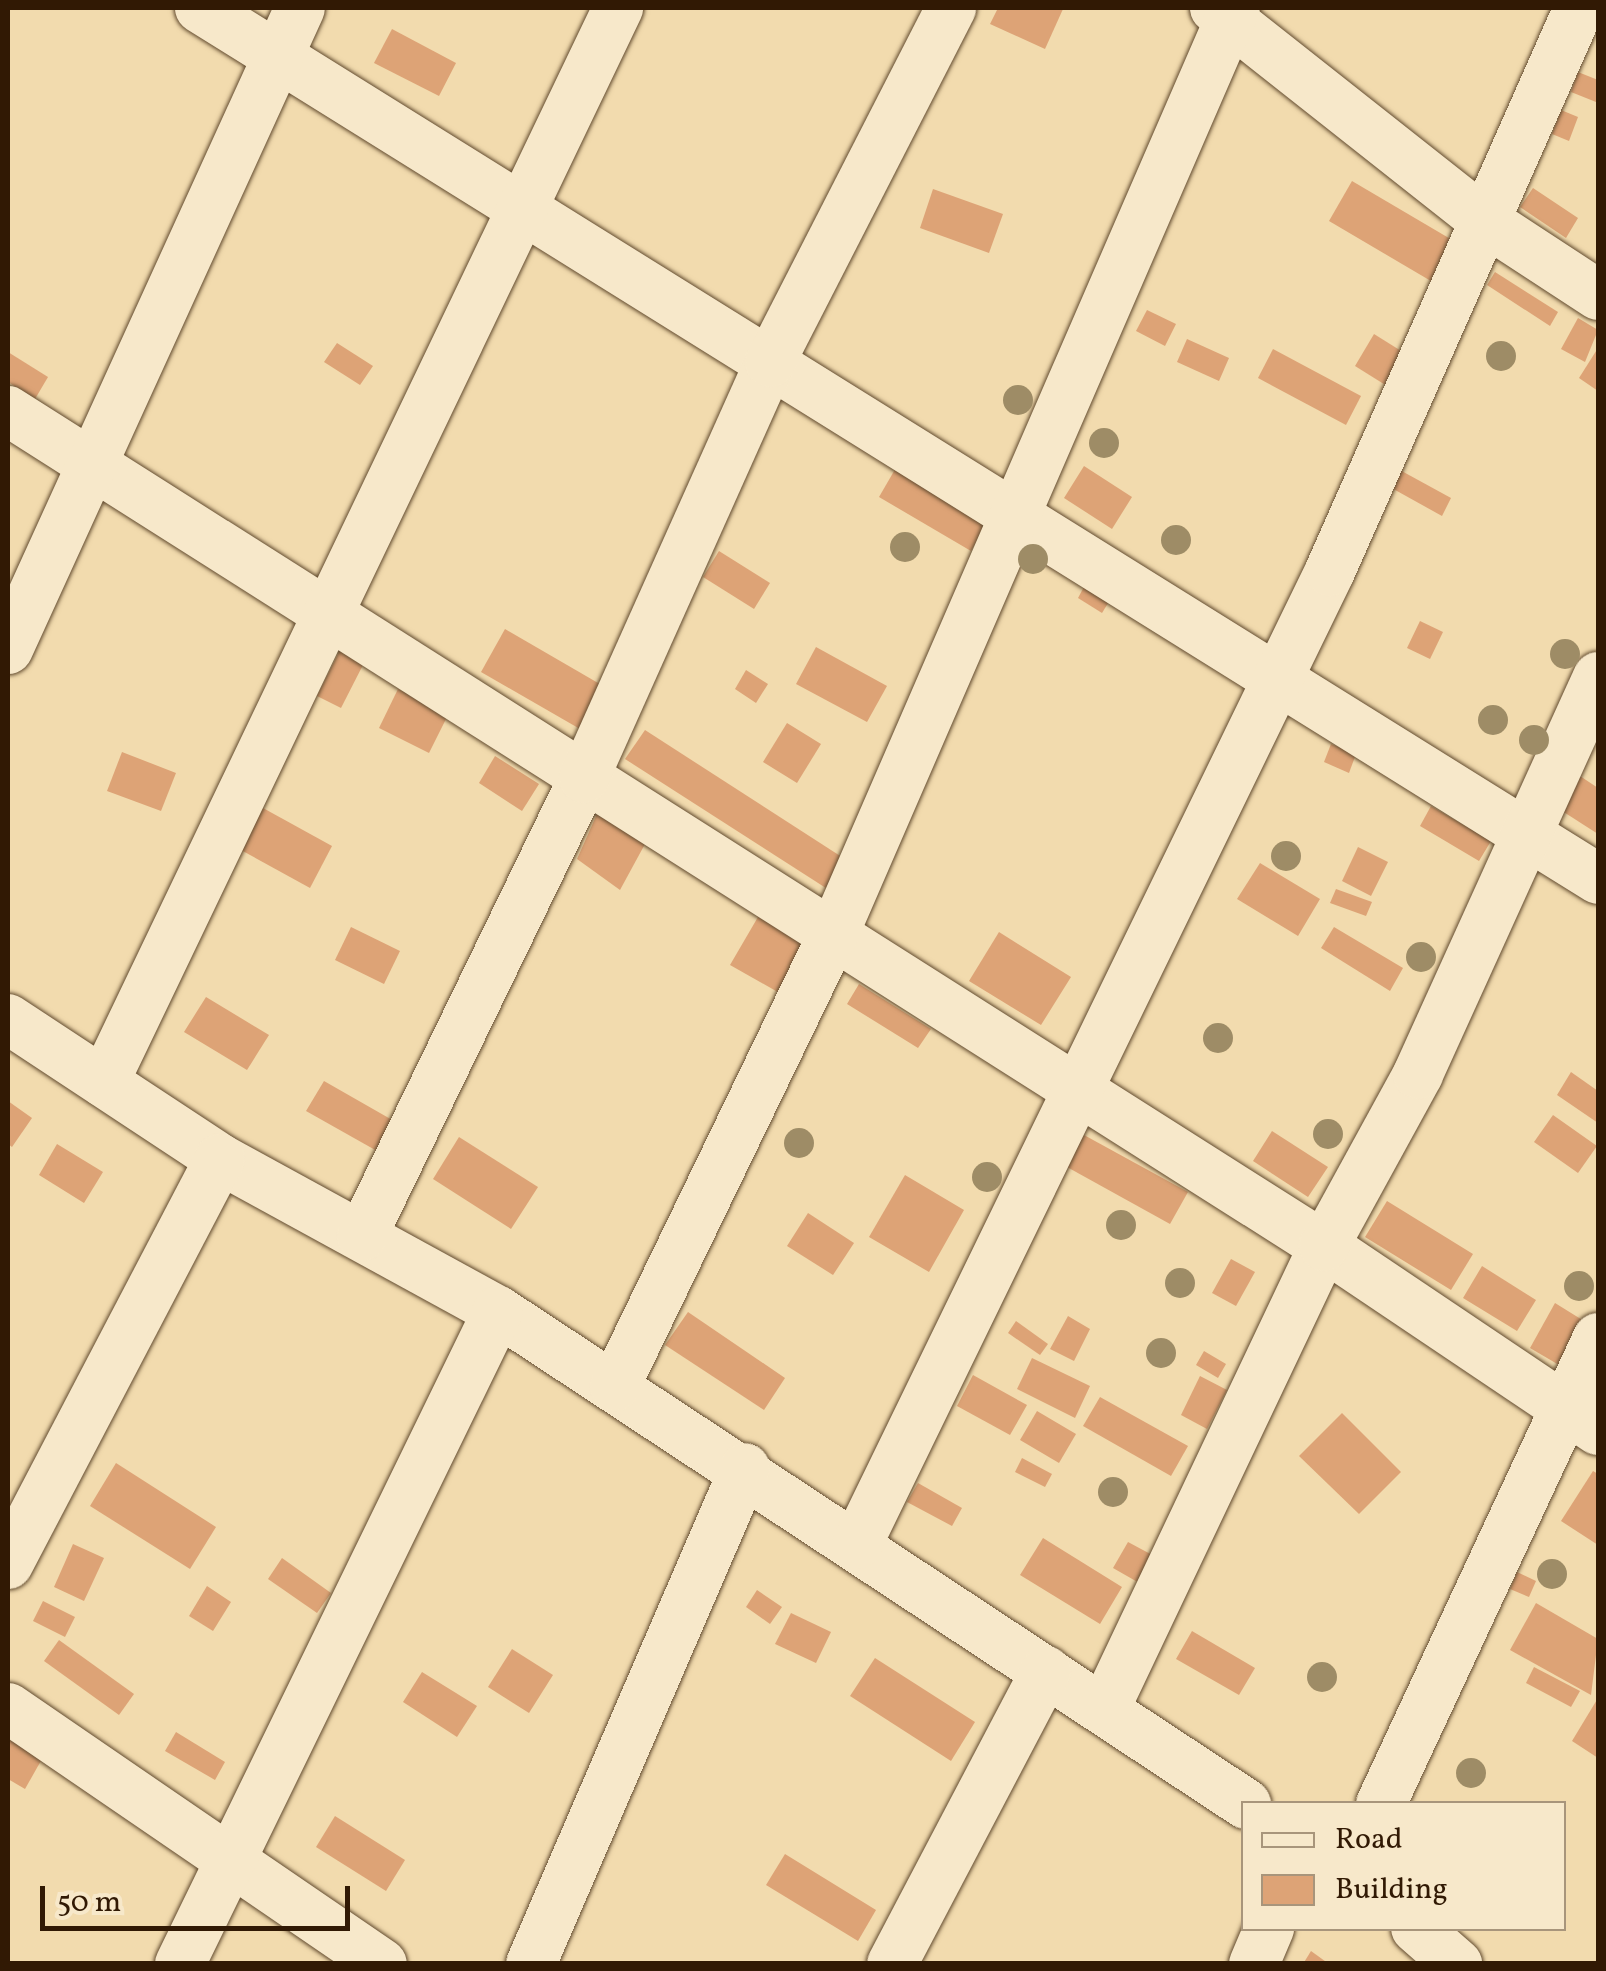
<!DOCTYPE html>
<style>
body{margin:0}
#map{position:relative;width:1606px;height:1971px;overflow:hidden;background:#f2dbae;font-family:Vollkorn,serif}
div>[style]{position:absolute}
.building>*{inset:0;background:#dda376}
.roads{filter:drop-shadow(0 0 2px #614a2e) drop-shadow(0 0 2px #614a2e)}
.minor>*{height:50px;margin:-25px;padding:0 25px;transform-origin:25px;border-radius:25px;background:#f7e8ca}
.trees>*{width:30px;height:30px;margin:-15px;border-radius:50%;background:#9e8c66}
span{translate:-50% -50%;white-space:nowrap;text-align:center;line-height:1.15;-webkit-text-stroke:10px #f7e8ca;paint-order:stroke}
.frame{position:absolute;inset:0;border:10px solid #311904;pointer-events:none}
.legend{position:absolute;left:1241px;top:1801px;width:325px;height:130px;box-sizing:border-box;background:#f7e8ca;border:2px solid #a8957b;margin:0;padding:12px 18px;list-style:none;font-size:30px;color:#311904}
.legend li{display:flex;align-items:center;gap:20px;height:50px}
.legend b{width:50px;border:2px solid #a8957b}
.scale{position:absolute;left:40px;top:1886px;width:310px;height:45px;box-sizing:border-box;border:5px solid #311904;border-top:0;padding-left:12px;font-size:30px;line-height:35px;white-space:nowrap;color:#311904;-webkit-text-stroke:8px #f7e8ca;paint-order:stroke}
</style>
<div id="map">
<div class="building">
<i style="clip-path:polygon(998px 8px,1060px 8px,1063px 9px,1045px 49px,990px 24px)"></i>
<i style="clip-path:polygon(392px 29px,456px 63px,439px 96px,374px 63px)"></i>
<i style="clip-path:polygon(1578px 72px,1598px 80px,1596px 102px,1571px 92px)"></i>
<i style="clip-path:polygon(1561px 110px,1578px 117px,1569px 141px,1552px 134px)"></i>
<i style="clip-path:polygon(1352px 181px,1459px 244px,1436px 284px,1329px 221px)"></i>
<i style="clip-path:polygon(1533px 188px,1578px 218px,1566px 238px,1520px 207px)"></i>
<i style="clip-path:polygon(933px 189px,1003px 214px,989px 253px,920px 228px)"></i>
<i style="clip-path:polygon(1495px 272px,1558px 312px,1550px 326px,1487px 285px)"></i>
<i style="clip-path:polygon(1147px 310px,1176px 324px,1165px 346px,1136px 331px)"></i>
<i style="clip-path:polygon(1578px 318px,1598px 330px,1585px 362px,1561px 349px)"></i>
<i style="clip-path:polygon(1374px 334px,1406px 354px,1387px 386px,1355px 366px)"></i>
<i style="clip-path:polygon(1187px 339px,1229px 358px,1219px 381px,1177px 362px)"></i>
<i style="clip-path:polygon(337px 343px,373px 366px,360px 385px,324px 362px)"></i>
<i style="clip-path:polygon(1598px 348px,1598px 391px,1579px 378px)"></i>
<i style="clip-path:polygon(1273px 349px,1361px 396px,1346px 425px,1258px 378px)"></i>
<i style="clip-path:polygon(8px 352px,48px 377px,35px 399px,8px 382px)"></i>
<i style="clip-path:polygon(897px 466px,989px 520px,971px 551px,879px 497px)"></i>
<i style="clip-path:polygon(1084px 466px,1132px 497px,1112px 529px,1064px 498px)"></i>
<i style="clip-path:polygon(1398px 469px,1451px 498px,1442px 516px,1388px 486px)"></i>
<i style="clip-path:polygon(719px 551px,770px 583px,754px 609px,703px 577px)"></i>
<i style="clip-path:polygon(1085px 585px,1110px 600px,1102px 613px,1078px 598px)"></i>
<i style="clip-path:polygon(1420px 621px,1443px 632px,1430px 659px,1407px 648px)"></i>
<i style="clip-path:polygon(505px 629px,605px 687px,580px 729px,481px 672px)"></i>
<i style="clip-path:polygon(816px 647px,887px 686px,867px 722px,796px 684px)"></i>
<i style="clip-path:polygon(341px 648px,365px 661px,341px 708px,317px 696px)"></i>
<i style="clip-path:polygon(746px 670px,768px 684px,756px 703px,735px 689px)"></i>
<i style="clip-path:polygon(398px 689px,449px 713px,429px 753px,379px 728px)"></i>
<i style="clip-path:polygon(787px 723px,821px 744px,797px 783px,763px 762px)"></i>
<i style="clip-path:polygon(645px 730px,848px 861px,829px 890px,625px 759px)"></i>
<i style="clip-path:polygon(1331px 744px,1356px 754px,1349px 773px,1324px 762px)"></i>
<i style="clip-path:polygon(122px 752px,176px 773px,161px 811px,107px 791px)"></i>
<i style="clip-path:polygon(495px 756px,539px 784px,522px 811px,479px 783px)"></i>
<i style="clip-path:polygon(1580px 776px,1598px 788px,1598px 834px,1559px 809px)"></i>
<i style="clip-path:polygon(1431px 806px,1491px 841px,1479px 861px,1420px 826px)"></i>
<i style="clip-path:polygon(263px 808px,332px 846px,310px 888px,241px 850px)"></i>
<i style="clip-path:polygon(597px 814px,645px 844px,620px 890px,577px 859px)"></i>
<i style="clip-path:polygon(1358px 847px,1388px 862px,1371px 896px,1342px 881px)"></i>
<i style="clip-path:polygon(1260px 863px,1320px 899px,1298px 936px,1237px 899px)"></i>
<i style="clip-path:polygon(1336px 889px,1372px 902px,1366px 916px,1330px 903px)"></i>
<i style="clip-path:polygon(758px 917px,810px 947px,783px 995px,730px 965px)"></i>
<i style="clip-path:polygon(351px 927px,400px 951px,384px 984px,335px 960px)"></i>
<i style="clip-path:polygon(1334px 927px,1403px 968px,1390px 991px,1321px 948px)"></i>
<i style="clip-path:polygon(999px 932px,1071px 977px,1041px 1025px,969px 981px)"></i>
<i style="clip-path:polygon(859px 984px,931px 1029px,918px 1048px,847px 1004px)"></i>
<i style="clip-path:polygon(206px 997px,269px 1035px,247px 1070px,184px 1032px)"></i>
<i style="clip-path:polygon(1571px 1072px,1598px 1091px,1598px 1123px,1557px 1095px)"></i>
<i style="clip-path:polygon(324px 1081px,394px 1121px,377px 1151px,306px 1111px)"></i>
<i style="clip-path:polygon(8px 1101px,32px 1118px,12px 1147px,8px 1144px)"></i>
<i style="clip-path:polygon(1553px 1115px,1597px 1146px,1578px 1173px,1534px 1142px)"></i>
<i style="clip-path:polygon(1272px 1131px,1328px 1167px,1308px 1197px,1253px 1161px)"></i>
<i style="clip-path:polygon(1084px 1135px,1188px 1192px,1170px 1224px,1067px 1167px)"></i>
<i style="clip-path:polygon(459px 1137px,538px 1187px,511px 1229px,433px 1179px)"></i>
<i style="clip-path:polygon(57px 1144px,103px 1172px,84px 1203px,39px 1175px)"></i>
<i style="clip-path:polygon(905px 1175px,964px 1210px,929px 1272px,869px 1237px)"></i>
<i style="clip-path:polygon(1387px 1201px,1473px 1254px,1451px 1290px,1365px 1237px)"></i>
<i style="clip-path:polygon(808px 1213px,854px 1243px,833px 1275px,787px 1246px)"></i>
<i style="clip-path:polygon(1231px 1259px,1255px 1272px,1236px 1306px,1212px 1293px)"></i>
<i style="clip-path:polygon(1482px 1266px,1536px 1300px,1517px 1331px,1463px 1298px)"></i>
<i style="clip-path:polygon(1555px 1303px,1584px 1321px,1559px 1365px,1530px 1348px)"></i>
<i style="clip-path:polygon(688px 1312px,785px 1378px,764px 1410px,665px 1345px)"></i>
<i style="clip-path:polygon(1068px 1316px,1090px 1329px,1074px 1361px,1050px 1349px)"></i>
<i style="clip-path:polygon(1016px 1321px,1048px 1344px,1040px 1355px,1008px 1333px)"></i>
<i style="clip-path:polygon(1204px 1351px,1226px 1364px,1218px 1378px,1196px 1365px)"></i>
<i style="clip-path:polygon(1032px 1358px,1090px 1386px,1075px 1418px,1017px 1389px)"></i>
<i style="clip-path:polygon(973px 1375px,1027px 1405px,1010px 1435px,957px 1406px)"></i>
<i style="clip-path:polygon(1200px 1376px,1227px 1390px,1207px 1429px,1181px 1415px)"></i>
<i style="clip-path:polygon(1100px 1397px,1188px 1446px,1171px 1476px,1083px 1426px)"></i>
<i style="clip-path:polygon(1037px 1411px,1076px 1434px,1059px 1463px,1020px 1440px)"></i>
<i style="clip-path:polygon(1342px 1413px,1401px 1472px,1359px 1514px,1299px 1456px)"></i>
<i style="clip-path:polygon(1022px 1458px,1052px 1474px,1045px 1487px,1015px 1472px)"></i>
<i style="clip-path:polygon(116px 1463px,216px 1527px,190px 1569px,90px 1506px)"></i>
<i style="clip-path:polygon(1593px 1471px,1598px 1474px,1598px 1545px,1561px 1521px)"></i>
<i style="clip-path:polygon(918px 1483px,962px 1508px,952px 1526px,907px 1502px)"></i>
<i style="clip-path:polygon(1043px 1538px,1122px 1587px,1100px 1624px,1020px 1575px)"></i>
<i style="clip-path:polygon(1128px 1542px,1156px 1557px,1141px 1584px,1113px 1568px)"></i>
<i style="clip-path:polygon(73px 1544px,104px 1558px,84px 1601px,54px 1587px)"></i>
<i style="clip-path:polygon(282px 1558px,331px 1593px,317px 1613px,268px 1579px)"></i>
<i style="clip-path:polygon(1517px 1572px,1536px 1581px,1529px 1597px,1510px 1589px)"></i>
<i style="clip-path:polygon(207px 1586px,231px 1602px,213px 1631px,189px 1616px)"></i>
<i style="clip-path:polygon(757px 1590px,782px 1607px,770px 1624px,746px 1607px)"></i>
<i style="clip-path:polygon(43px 1601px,75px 1617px,65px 1637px,33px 1621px)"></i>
<i style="clip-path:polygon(1536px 1603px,1598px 1639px,1591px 1695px,1510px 1650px)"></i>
<i style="clip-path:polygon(791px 1613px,831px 1632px,816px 1663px,775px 1644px)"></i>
<i style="clip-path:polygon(1192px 1631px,1255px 1668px,1239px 1695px,1176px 1659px)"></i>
<i style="clip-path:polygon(59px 1640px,134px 1694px,119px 1715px,44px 1661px)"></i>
<i style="clip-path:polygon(512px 1649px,553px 1675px,529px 1713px,488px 1687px)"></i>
<i style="clip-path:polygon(875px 1658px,975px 1722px,951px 1761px,850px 1696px)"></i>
<i style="clip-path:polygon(1534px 1667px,1580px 1691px,1571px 1707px,1526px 1683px)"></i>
<i style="clip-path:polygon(422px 1672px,477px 1706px,457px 1737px,403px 1702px)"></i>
<i style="clip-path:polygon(1598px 1698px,1598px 1758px,1572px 1741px)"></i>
<i style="clip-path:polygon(176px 1732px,225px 1762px,215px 1780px,165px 1751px)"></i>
<i style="clip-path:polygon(8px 1739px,42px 1759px,25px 1789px,8px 1779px)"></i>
<i style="clip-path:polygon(335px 1816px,405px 1860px,386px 1891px,316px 1847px)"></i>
<i style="clip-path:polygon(785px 1854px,876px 1910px,858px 1941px,766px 1885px)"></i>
<i style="clip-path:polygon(1311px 1951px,1329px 1964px,1303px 1964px)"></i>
</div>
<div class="roads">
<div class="minor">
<i style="left:200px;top:8px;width:1647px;rotate:31.92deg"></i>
<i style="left:1215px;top:8px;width:344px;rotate:38.3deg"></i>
<i style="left:1485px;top:221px;width:135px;rotate:33.2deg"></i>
<i style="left:8px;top:411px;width:1559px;rotate:32.4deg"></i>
<i style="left:1324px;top:1246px;width:330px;rotate:33.9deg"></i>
<i style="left:8px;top:649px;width:704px;rotate:-65.51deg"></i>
<i style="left:8px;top:1019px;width:254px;rotate:33.4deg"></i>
<i style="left:220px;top:1159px;width:317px;rotate:28.7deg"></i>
<i style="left:498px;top:1311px;width:896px;rotate:33.39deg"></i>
<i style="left:104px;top:1082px;width:1191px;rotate:-64.42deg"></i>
<i style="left:362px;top:1236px;width:509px;rotate:-64.14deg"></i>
<i style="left:584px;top:778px;width:456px;rotate:-65.9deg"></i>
<i style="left:770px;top:362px;width:398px;rotate:-62.9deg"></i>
<i style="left:615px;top:1386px;width:501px;rotate:-64.2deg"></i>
<i style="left:833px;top:935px;width:1010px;rotate:-66.56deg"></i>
<i style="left:857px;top:1544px;width:1082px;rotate:-64.07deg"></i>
<i style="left:1330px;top:571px;width:616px;rotate:-66.14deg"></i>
<i style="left:8px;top:1564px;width:457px;rotate:-62.4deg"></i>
<i style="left:8px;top:1708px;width:453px;rotate:34.4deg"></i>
<i style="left:1104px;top:1710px;width:514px;rotate:-64.63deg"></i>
<i style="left:1324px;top:1246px;width:196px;rotate:-61.3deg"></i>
<i style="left:1418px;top:1074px;width:436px;rotate:-65.6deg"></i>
<i style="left:1381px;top:1804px;width:514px;rotate:-65.03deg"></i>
<i style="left:1416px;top:1928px;width:55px;rotate:41.3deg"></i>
<i style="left:180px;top:1964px;width:726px;rotate:-64.03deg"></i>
<i style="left:531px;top:1964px;width:540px;rotate:-66.66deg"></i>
<i style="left:892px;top:1964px;width:331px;rotate:-62.3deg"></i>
<i style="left:1254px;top:1964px;width:39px;rotate:-67deg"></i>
</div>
</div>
<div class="trees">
<i style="left:1501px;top:356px"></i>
<i style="left:1018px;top:400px"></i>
<i style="left:1104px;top:443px"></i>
<i style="left:1176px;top:540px"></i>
<i style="left:905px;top:547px"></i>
<i style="left:1033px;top:559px"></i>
<i style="left:1565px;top:654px"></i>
<i style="left:1493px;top:720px"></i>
<i style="left:1534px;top:740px"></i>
<i style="left:1286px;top:856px"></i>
<i style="left:1421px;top:957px"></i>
<i style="left:1218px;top:1038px"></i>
<i style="left:1328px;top:1134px"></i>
<i style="left:799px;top:1143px"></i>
<i style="left:987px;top:1177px"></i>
<i style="left:1121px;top:1225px"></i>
<i style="left:1180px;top:1283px"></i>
<i style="left:1579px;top:1286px"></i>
<i style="left:1161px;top:1353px"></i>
<i style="left:1113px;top:1492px"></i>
<i style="left:1552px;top:1574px"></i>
<i style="left:1322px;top:1677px"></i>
<i style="left:1471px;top:1773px"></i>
</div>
<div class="frame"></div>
<ul class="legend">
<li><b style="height:12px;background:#f7e8ca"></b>Road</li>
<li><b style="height:28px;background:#dda376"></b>Building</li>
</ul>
<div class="scale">50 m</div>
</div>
